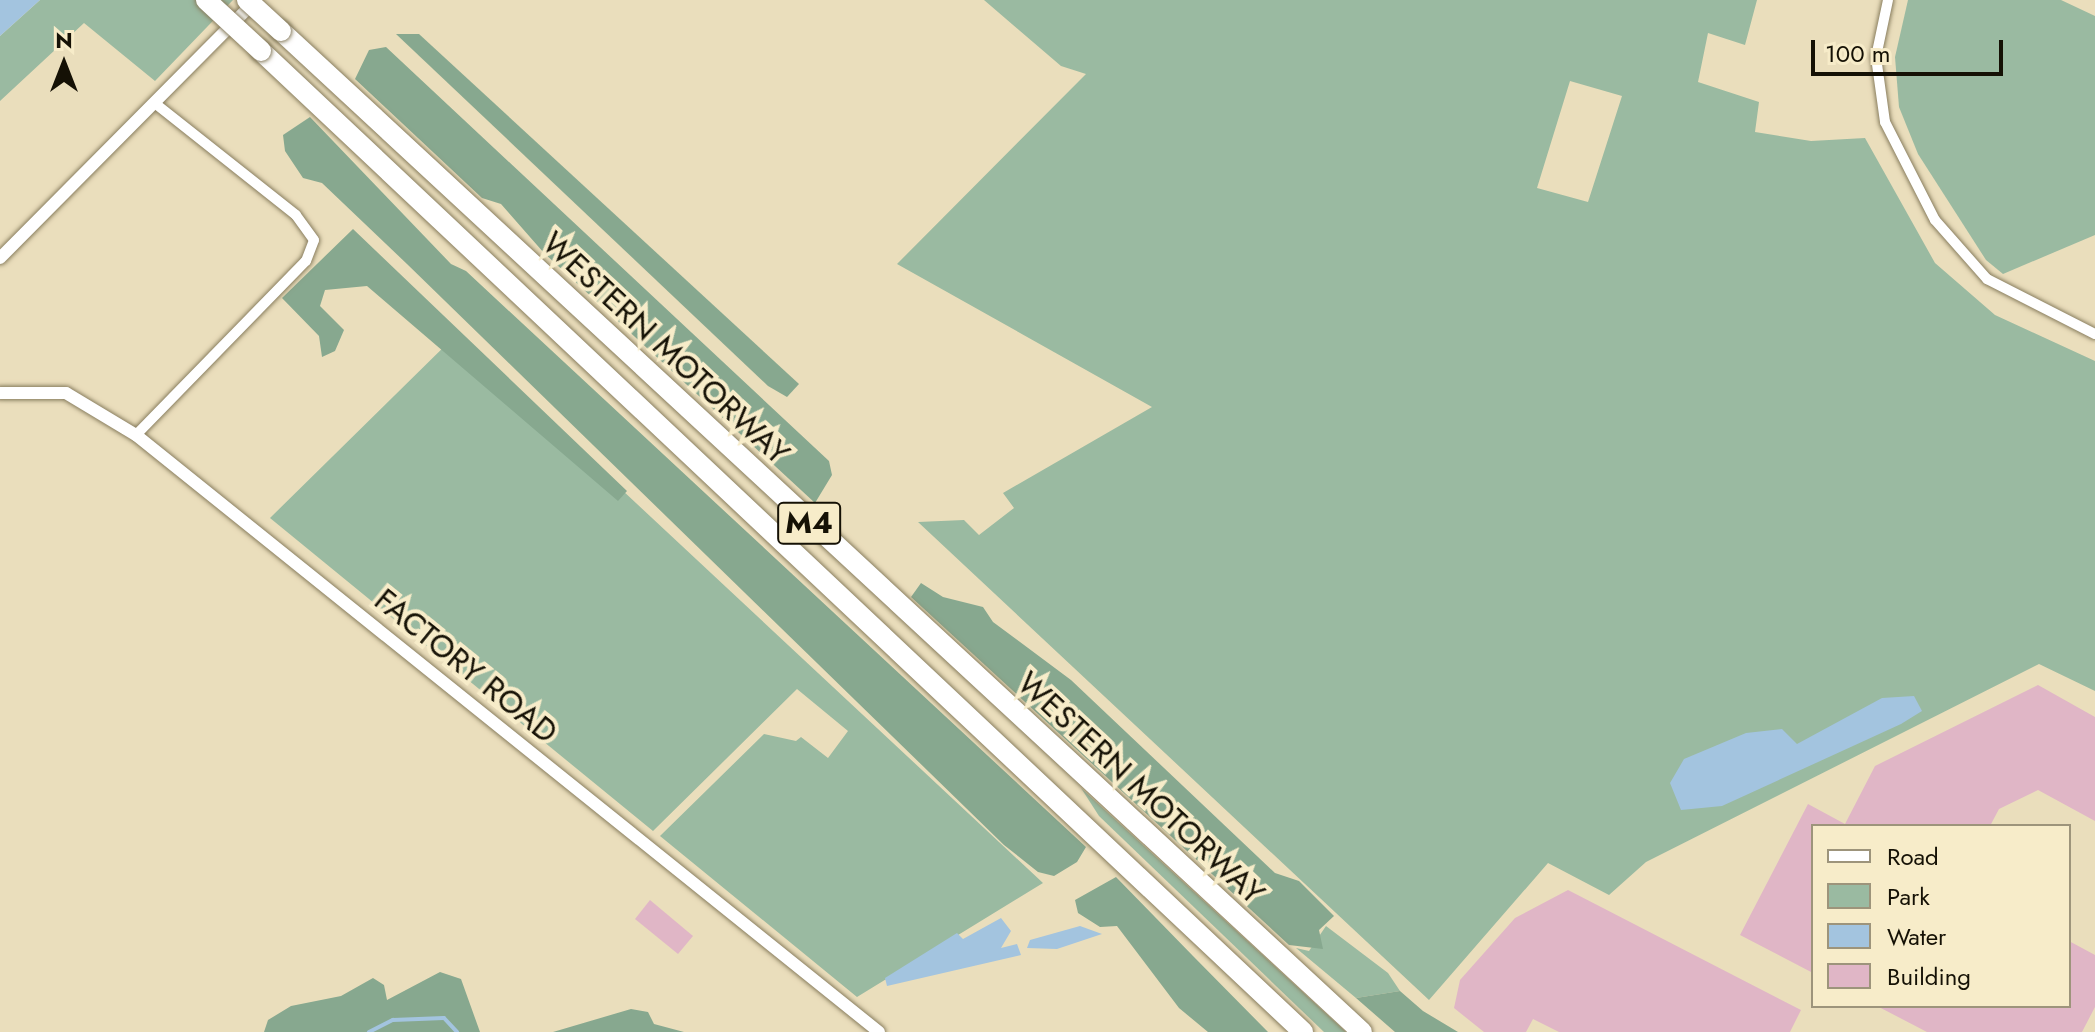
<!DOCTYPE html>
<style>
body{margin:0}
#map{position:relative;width:2095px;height:1032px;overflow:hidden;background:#eadebc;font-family:Jost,sans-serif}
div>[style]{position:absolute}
.green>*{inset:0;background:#9abaa1}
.forest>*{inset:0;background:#87a88f}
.water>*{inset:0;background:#a3c4df}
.stream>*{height:4px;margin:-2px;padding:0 2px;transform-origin:2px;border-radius:2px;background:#a3c4df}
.building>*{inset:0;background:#e0b6c6}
.roads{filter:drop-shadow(0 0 2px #897e5f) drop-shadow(0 0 2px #897e5f)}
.minor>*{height:10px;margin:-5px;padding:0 5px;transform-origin:5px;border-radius:5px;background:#fff}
.tertiary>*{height:12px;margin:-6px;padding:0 6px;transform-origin:6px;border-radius:6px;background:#fff}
.motorway>*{height:20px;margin:-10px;padding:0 10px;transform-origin:10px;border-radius:10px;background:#fff}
.bridges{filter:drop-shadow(0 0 2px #897e5f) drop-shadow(0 0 2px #897e5f)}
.motorway-bridge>*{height:20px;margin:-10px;padding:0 10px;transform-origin:10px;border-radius:10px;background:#fff}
span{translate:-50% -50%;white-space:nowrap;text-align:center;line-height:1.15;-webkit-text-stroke:8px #f7ecc9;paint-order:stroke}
.shield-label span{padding:2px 6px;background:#f7ecc9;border:2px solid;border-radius:6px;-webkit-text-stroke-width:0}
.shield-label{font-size:30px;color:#151105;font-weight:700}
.street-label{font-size:32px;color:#151105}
.legend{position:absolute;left:1811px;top:824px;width:260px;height:184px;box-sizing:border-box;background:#f7ecc9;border:2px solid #9d947b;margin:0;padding:10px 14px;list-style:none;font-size:24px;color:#151105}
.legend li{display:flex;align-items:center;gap:16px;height:40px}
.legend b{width:40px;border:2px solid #9d947b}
.north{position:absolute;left:24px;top:24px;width:80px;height:80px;-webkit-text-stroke:6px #f7ecc9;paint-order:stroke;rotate:0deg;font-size:22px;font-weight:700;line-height:32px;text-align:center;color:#151105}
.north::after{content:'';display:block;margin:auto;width:28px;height:36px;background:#151105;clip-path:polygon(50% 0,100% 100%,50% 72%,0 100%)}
.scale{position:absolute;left:1811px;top:40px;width:192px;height:36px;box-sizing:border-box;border:4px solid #151105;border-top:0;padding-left:10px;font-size:24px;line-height:28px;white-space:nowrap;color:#151105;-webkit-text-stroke:6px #f7ecc9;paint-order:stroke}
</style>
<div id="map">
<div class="green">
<i style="clip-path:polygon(40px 0,233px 0,155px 81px,84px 23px,0 101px,0 36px)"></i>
<i style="clip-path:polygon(evenodd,984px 0,1757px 0,1745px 45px,1708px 33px,1698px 82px,1759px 102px,1755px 132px,1811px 141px,1865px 138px,1935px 263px,1995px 315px,2095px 361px,2095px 691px,2039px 664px,1646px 862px,1609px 895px,1548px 863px,1429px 1000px,918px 522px,964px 520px,979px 535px,1014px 508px,1003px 493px,1152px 407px,897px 264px,1086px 74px,1061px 66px,984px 0,1570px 81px,1622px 96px,1588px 202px,1537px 188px,1570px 81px)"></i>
<i style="clip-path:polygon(1908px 0,2061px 0,2095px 16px,2095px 235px,2003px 274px,1986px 260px,1918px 154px,1899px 107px,1895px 57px)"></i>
<i style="clip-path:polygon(456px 335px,1043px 883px,857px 997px,660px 836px,764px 734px,796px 741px,801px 737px,828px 758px,848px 731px,797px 689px,653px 831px,270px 518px)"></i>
<i style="clip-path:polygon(1081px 788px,1346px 1032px,1324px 1032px,1099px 816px)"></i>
<i style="clip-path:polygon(1326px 926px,1388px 973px,1400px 991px,1356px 998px,1296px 948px,1309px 951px)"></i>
</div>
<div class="forest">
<i style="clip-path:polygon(396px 34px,419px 34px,799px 384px,787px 397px,768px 386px)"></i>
<i style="clip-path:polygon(386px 47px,829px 461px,832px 475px,815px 503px,544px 253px,501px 204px,482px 198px,355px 79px,369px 50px)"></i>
<i style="clip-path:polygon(310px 117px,451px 264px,466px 271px,1086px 847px,1077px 862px,1054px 876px,1038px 872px,1004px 845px,407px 264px,322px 183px,303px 178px,285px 151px,283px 135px)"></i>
<i style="clip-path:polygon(353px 229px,627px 491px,618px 501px,367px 286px,325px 290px,320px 306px,344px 330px,335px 351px,322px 357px,319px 336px,282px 298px)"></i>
<i style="clip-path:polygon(921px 583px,943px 597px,983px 607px,993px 622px,1071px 680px,1275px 873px,1299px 881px,1334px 916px,1319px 930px,1323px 949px,1289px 945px,911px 597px)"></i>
<i style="clip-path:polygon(1116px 877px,1193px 956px,1268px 1032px,1208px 1032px,1179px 1008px,1117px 926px,1100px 927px,1078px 913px,1075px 900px)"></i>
<i style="clip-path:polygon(440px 972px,461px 979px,480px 1032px,264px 1032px,268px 1020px,291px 1006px,341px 996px,373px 978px,384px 985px,387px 1000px)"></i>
<i style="clip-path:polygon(1400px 991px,1423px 1011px,1458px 1032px,1395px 1032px,1356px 998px)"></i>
<i style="clip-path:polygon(631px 1009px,648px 1012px,654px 1024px,684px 1032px,553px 1032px)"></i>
</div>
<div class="water">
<i style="clip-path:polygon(0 0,40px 0,0 36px)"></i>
<i style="clip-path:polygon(1914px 696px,1922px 711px,1901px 724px,1722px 806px,1681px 810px,1670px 783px,1684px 759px,1746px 733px,1782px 729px,1797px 744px,1882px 698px)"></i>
<i style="clip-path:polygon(1001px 918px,1011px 931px,1001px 948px,1017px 944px,1021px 955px,887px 986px,885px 978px,957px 933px,963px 939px)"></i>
<i style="clip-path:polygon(1080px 926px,1102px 934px,1057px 949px,1027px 948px,1030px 940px)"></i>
</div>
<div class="stream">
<i style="left:369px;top:1032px;width:27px;rotate:-27deg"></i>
<i style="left:393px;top:1020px;width:51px;rotate:-2.2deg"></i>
<i style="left:444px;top:1018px;width:19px;rotate:47deg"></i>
</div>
<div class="building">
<i style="clip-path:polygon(2038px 685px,2095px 717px,2095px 821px,2038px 790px,1999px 809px,1990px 826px,1813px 826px,1813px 973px,1740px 935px,1808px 804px,1845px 824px,1875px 766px)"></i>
<i style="clip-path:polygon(1568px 890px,1801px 1010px,1790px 1032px,1559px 1032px,1533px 1019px,1526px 1032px,1484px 1032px,1454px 1008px,1460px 980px,1515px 918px)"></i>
<i style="clip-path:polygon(650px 900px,693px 936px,678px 954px,635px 919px)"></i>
<i style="clip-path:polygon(2069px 941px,2095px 955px,2095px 1007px,2082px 1032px,1927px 1032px,1877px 1006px,2069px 1006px)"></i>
</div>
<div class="roads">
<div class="minor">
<i style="left:1888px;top:0;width:58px;rotate:101.9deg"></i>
<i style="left:1876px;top:57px;width:66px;rotate:82.1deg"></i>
<i style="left:1885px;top:122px;width:110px;rotate:63deg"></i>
<i style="left:1935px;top:220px;width:79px;rotate:48.6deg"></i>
<i style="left:1987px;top:279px;width:121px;rotate:27deg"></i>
<i style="left:136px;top:435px;width:243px;rotate:-45.7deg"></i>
<i style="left:306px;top:261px;width:22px;rotate:-69deg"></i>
<i style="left:314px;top:240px;width:31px;rotate:-126deg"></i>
<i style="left:296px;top:215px;width:177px;rotate:-141.6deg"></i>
</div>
<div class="tertiary">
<i style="left:0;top:258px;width:361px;rotate:-45.2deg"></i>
<i style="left:0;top:393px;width:66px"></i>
<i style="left:66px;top:393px;width:82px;rotate:31deg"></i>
<i style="left:136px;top:435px;width:953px;rotate:38.78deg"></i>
</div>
<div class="motorway">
<i style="left:281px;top:31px;width:1473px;rotate:42.8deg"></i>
<i style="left:261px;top:51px;width:1431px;rotate:43.27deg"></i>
</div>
</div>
<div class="bridges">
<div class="motorway-bridge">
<i style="left:206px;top:0;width:75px;rotate:42.8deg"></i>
<i style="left:247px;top:0;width:46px;rotate:42.4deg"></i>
</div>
</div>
<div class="shield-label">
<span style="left:809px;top:523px">M4</span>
</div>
<div class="street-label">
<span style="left:666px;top:348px;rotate:43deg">WESTERN MOTORWAY</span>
<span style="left:466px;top:666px;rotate:39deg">FACTORY ROAD</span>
<span style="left:1141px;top:788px;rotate:43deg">WESTERN MOTORWAY</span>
</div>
<ul class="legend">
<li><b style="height:10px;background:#fff"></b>Road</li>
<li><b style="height:22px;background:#9abaa1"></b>Park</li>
<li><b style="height:22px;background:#a3c4df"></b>Water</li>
<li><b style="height:22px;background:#e0b6c6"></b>Building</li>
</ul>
<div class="north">N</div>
<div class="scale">100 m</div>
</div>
